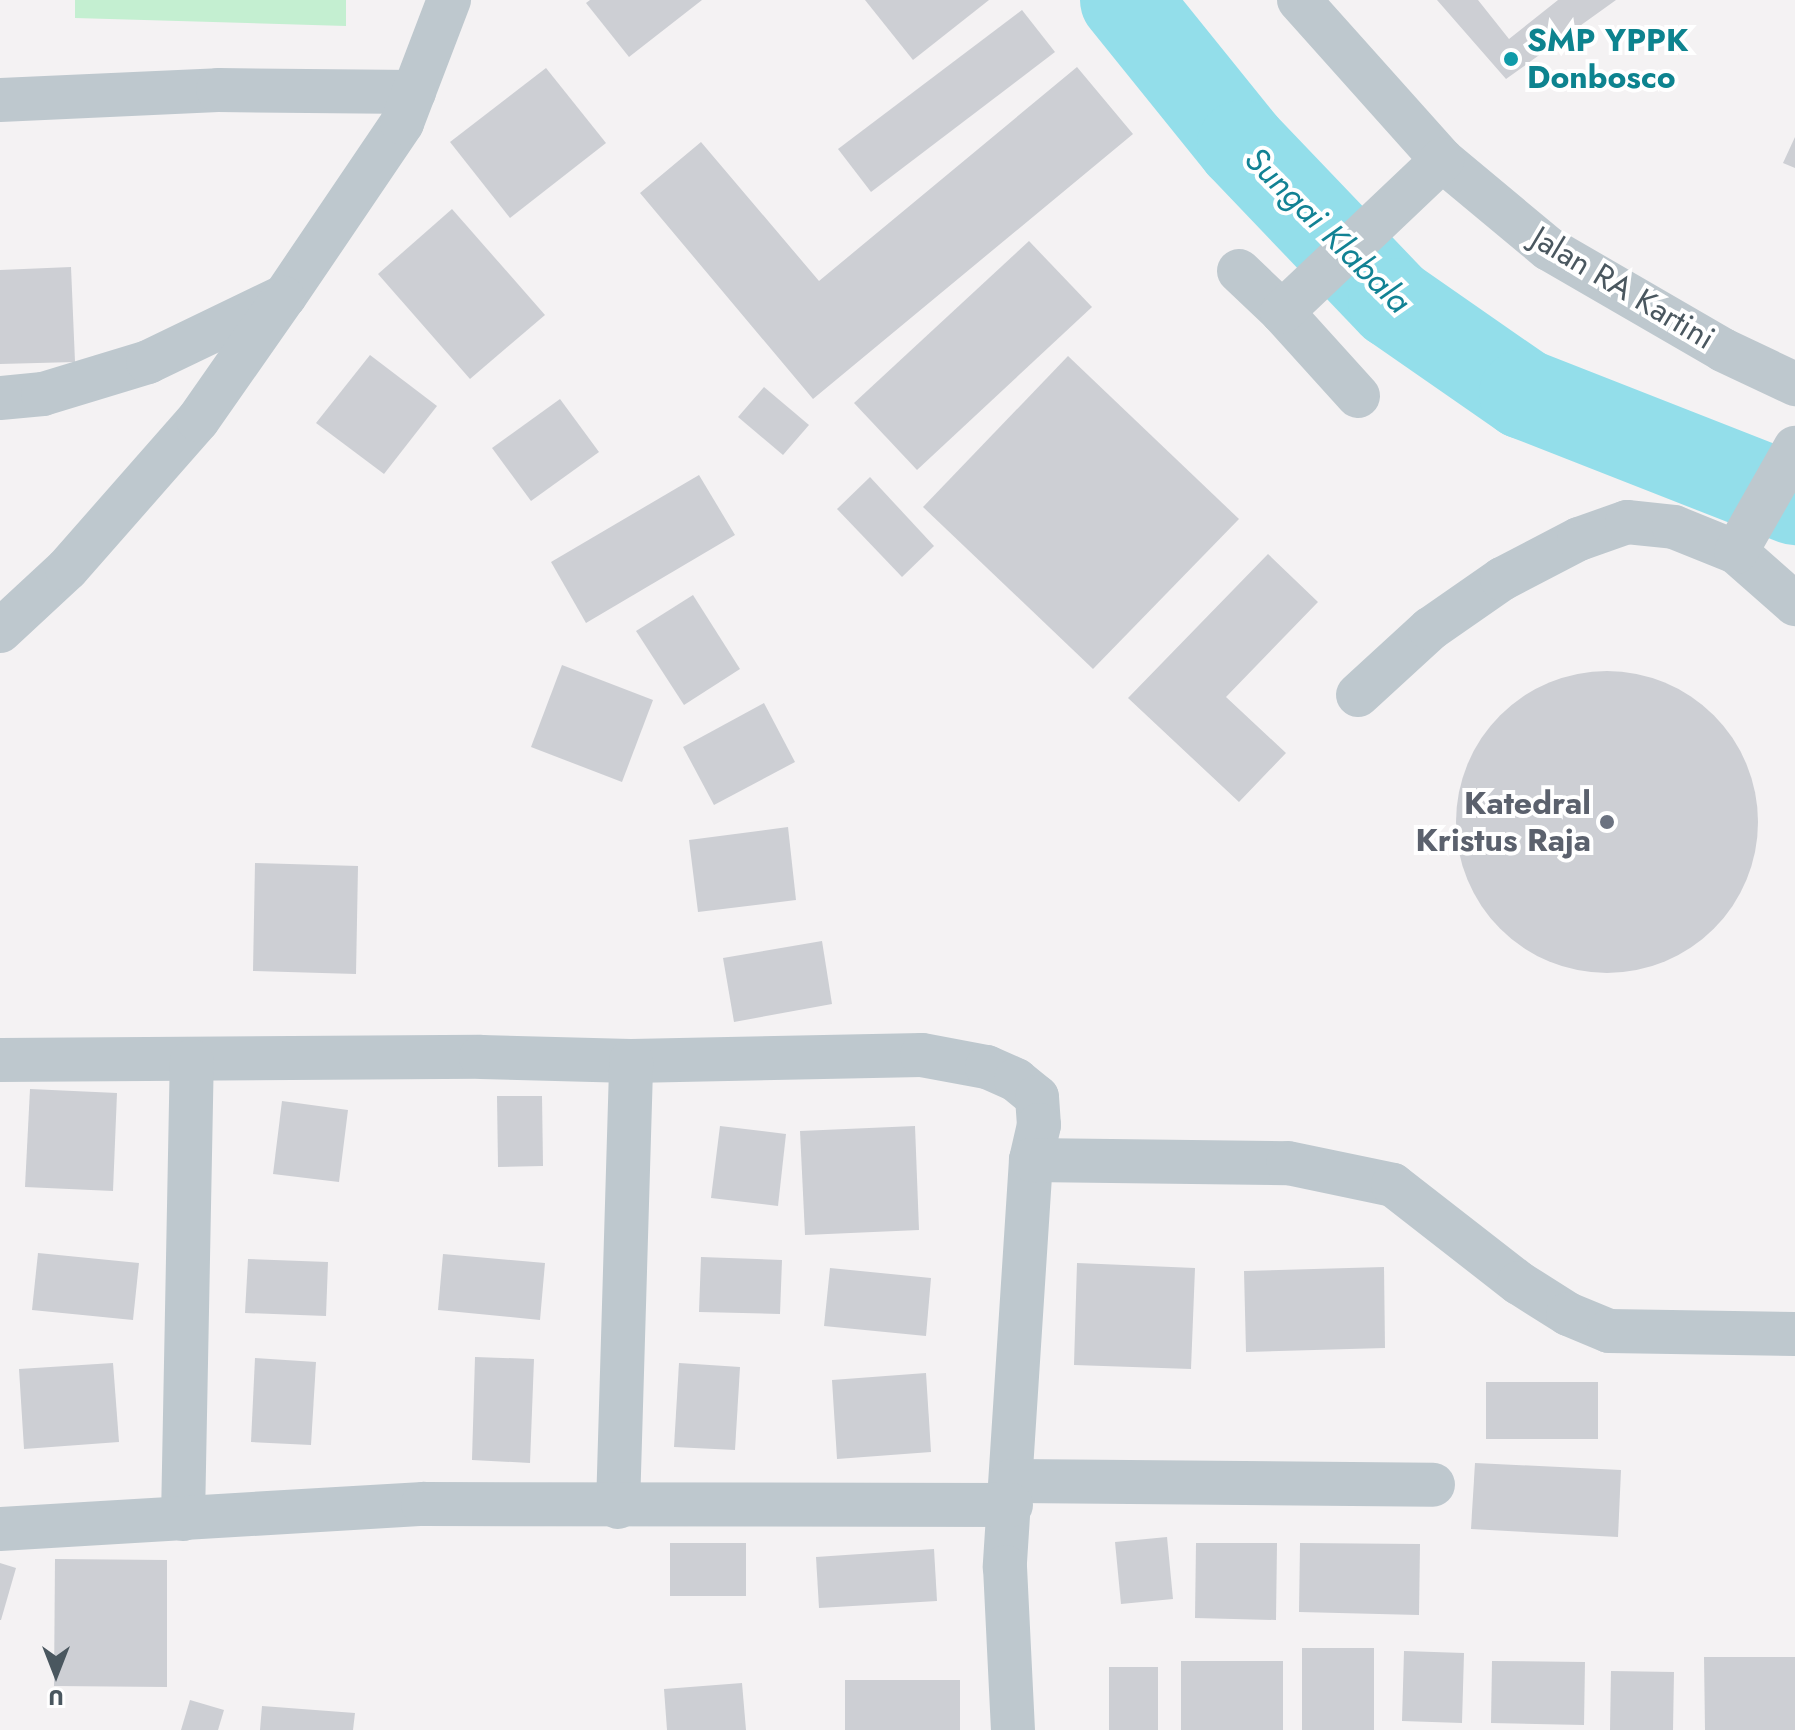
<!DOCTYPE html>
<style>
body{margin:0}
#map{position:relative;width:1795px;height:1730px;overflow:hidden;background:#f4f2f3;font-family:Jost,sans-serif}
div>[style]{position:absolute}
.green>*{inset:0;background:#c4efd1}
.river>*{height:90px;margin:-45px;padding:0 45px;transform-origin:45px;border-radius:45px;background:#93deea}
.building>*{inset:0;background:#cdcfd4}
.round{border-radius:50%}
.minor>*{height:44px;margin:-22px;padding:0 22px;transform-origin:22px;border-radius:22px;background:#bec8ce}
.dots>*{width:22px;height:22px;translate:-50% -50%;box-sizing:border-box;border:4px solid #fff;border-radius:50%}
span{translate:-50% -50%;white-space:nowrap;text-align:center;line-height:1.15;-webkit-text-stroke:8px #fff;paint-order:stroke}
.culture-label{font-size:32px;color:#0d838f;font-weight:700}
.left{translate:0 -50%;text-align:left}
.street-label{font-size:32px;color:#4a575f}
.worship-label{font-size:32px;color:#5b616d;font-weight:700}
.right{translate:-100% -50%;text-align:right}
.water-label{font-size:34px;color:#128294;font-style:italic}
.north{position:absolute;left:16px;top:1634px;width:80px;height:80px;-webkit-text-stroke:6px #fff;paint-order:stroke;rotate:180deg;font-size:22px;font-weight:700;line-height:32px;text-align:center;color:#4a575f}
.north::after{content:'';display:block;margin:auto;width:28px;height:36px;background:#4a575f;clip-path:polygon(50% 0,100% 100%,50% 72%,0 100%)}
</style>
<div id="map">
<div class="green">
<i style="clip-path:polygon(75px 0,346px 0,346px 26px,75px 18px)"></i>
</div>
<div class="river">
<i style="left:1125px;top:0;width:186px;rotate:51.1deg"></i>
<i style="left:1242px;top:145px;width:219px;rotate:46.3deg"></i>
<i style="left:1393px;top:303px;width:160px;rotate:34.8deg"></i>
<i style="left:1524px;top:394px;width:291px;rotate:21.4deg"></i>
</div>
<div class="building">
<i style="clip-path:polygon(590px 0,702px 0,629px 57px,586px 3px)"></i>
<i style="clip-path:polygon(865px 0,989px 0,913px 60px)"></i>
<i style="clip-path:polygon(1437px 0,1478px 0,1509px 39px,1558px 0,1616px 0,1506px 79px)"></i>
<i style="clip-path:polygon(1022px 10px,1055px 52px,871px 192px,838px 149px)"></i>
<i style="clip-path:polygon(1077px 67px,1133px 134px,813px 399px,640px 193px,701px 142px,819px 281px)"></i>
<i style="clip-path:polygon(546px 68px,606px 143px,510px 218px,450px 142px)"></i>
<i style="clip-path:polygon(1795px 137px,1795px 168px,1783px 163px)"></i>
<i style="clip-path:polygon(452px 209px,545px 315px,470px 379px,378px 274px)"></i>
<i style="clip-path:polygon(1029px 241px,1092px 307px,917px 470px,854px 403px)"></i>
<i style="clip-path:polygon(71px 267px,75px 362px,0 364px,0 270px)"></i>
<i style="clip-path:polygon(370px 355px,437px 406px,384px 474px,316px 423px)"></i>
<i style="clip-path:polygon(1068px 356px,1239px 519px,1093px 669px,923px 507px)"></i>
<i style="clip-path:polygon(764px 387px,809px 425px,783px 455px,738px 417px)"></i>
<i style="clip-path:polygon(560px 399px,599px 452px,531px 501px,492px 448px)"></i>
<i style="clip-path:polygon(699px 475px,735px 535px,586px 623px,551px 562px)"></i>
<i style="clip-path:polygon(870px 477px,934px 546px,902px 577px,837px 509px)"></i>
<i style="clip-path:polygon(1268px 554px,1318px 602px,1226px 697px,1286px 753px,1239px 802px,1128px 698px)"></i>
<i style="clip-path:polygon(693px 595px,740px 669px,684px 705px,636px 631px)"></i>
<i style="clip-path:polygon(562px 665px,653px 700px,622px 782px,531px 747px)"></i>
<i class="round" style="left:1456px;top:671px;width:302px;height:302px"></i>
<i style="clip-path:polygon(764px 703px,795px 762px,714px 805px,683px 747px)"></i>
<i style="clip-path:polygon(788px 827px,796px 900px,698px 912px,689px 840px)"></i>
<i style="clip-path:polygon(255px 863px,358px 866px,356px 974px,253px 971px)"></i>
<i style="clip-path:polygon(822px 941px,832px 1004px,734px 1022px,723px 958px)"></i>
<i style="clip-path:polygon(30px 1089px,117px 1093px,113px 1191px,25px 1187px)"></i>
<i style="clip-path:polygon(497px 1096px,542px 1096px,543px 1166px,498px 1167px)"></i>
<i style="clip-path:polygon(282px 1101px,348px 1110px,339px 1182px,273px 1174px)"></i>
<i style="clip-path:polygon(720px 1126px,786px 1134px,778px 1206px,711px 1198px)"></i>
<i style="clip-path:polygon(915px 1126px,919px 1230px,805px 1235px,800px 1131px)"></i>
<i style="clip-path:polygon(38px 1253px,139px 1263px,133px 1320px,32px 1310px)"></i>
<i style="clip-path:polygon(443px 1254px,545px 1263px,540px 1320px,438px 1310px)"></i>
<i style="clip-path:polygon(701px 1257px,782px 1260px,780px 1314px,699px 1312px)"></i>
<i style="clip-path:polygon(248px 1259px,328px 1262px,326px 1316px,245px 1313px)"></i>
<i style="clip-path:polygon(1077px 1263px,1195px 1268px,1191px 1369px,1074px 1365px)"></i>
<i style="clip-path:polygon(1384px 1267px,1385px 1348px,1246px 1352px,1244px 1271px)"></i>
<i style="clip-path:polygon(830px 1268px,931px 1278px,926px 1336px,824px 1326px)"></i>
<i style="clip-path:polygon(475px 1357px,534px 1359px,530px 1463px,472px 1460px)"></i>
<i style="clip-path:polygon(255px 1358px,316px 1362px,311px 1445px,251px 1442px)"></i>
<i style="clip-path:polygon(113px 1363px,119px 1442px,24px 1449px,19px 1369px)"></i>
<i style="clip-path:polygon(679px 1363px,740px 1367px,735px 1450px,674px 1447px)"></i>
<i style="clip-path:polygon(926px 1373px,931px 1452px,837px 1459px,832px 1380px)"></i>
<i style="clip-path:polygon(1486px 1382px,1598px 1382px,1598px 1439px,1486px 1439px)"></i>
<i style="clip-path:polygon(1475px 1463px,1621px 1470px,1618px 1537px,1471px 1529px)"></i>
<i style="clip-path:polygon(1167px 1537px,1173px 1599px,1121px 1604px,1115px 1542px)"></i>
<i style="clip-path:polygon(670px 1543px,746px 1543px,746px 1596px,670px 1596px)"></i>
<i style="clip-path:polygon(1196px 1543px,1277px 1543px,1276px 1620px,1195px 1618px)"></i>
<i style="clip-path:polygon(1300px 1543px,1420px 1544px,1419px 1615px,1299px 1612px)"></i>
<i style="clip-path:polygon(934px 1549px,937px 1601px,819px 1608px,816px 1557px)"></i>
<i style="clip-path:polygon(55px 1559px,167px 1560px,167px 1687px,54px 1686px)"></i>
<i style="clip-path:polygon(0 1563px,16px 1568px,1px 1620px,0 1620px)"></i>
<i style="clip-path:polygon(1302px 1648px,1374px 1648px,1374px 1730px,1302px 1730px)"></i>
<i style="clip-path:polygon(1404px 1651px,1464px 1653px,1462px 1723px,1402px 1721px)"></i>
<i style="clip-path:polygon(1704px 1657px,1795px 1657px,1795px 1730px,1705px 1730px)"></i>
<i style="clip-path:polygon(1181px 1661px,1283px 1661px,1283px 1730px,1181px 1730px)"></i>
<i style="clip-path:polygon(1492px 1661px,1585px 1662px,1584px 1725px,1491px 1723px)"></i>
<i style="clip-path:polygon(1109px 1667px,1158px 1667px,1158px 1730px,1109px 1730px)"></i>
<i style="clip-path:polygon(1611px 1671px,1674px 1672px,1673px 1730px,1610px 1730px)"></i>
<i style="clip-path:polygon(845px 1680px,960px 1680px,960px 1730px,845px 1730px)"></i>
<i style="clip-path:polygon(742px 1683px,746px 1730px,667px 1730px,664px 1689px)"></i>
<i style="clip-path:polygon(190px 1700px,224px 1710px,218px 1730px,181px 1730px)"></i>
<i style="clip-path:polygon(262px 1706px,355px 1713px,353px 1730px,260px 1730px)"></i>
</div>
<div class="minor">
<i style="left:1299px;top:0;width:215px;rotate:48.2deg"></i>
<i style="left:1442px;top:160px;width:139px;rotate:39.8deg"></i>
<i style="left:1549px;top:249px;width:201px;rotate:30.1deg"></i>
<i style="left:1723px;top:350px;width:80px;rotate:25.3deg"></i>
<i style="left:0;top:100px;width:218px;rotate:-2.6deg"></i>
<i style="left:218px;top:90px;width:196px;rotate:0.6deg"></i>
<i style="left:1239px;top:271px;width:59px;rotate:43.6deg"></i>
<i style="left:1358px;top:396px;width:113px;rotate:-132.1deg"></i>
<i style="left:1282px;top:312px;width:221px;rotate:-43.5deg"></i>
<i style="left:0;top:398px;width:43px;rotate:-5.3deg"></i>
<i style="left:43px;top:394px;width:110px;rotate:-16.9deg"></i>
<i style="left:148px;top:362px;width:152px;rotate:-25.7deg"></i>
<i style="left:285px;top:296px;width:209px;rotate:-55.9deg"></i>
<i style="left:402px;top:123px;width:132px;rotate:-69.1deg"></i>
<i style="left:1736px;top:552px;width:79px;rotate:41.4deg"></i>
<i style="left:0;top:631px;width:91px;rotate:-42.8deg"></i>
<i style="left:67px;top:569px;width:198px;rotate:-48.7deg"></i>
<i style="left:198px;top:420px;width:149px;rotate:-55.1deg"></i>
<i style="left:1358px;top:695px;width:98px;rotate:-42.5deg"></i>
<i style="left:1430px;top:629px;width:88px;rotate:-34.8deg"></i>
<i style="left:1502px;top:579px;width:87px;rotate:-27.5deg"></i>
<i style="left:1579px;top:539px;width:51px;rotate:-19.5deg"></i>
<i style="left:1627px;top:522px;width:47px;rotate:6.1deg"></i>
<i style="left:1674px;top:527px;width:67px;rotate:22deg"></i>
<i style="left:1736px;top:552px;width:120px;rotate:-60.4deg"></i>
<i style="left:0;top:1060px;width:481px;rotate:-0.4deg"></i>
<i style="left:481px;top:1057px;width:150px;rotate:1.5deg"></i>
<i style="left:631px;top:1061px;width:291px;rotate:-1.2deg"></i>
<i style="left:922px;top:1055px;width:66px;rotate:10.5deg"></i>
<i style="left:987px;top:1067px;width:32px;rotate:24deg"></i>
<i style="left:1016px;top:1080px;width:27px;rotate:39deg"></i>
<i style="left:1037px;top:1097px;width:28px;rotate:86deg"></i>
<i style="left:1039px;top:1125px;width:36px;rotate:103deg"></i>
<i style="left:1031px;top:1160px;width:408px;rotate:93.7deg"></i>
<i style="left:1005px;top:1567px;width:163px;rotate:87.2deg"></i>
<i style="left:1031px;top:1160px;width:257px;rotate:0.7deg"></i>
<i style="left:1288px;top:1163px;width:107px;rotate:11.8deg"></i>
<i style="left:1393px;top:1185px;width:160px;rotate:37.9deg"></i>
<i style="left:1519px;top:1283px;width:58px;rotate:32.3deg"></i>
<i style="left:1568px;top:1314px;width:44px;rotate:22.5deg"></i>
<i style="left:1609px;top:1331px;width:186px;rotate:0.9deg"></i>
<i style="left:1011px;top:1481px;width:422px;rotate:0.5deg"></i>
<i style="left:618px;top:1507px;width:446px;rotate:-88.3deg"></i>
<i style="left:183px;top:1519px;width:458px;rotate:-88.9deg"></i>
<i style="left:0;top:1529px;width:424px;rotate:-3.4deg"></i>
<i style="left:423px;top:1504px;width:588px;rotate:0.1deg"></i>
</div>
<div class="dots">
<i style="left:1511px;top:59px;background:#0f9aa8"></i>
<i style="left:1607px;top:822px;background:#6b7280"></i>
</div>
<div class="culture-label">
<span class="left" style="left:1527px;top:59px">SMP YPPK<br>Donbosco</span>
</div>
<div class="street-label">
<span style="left:1623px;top:288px;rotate:31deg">Jalan RA Kartini</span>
</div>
<div class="worship-label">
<span class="right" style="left:1591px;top:822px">Katedral<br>Kristus Raja</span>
</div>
<div class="water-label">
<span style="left:1328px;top:230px;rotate:45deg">Sungai Klabala</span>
</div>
<div class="north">U</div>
</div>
